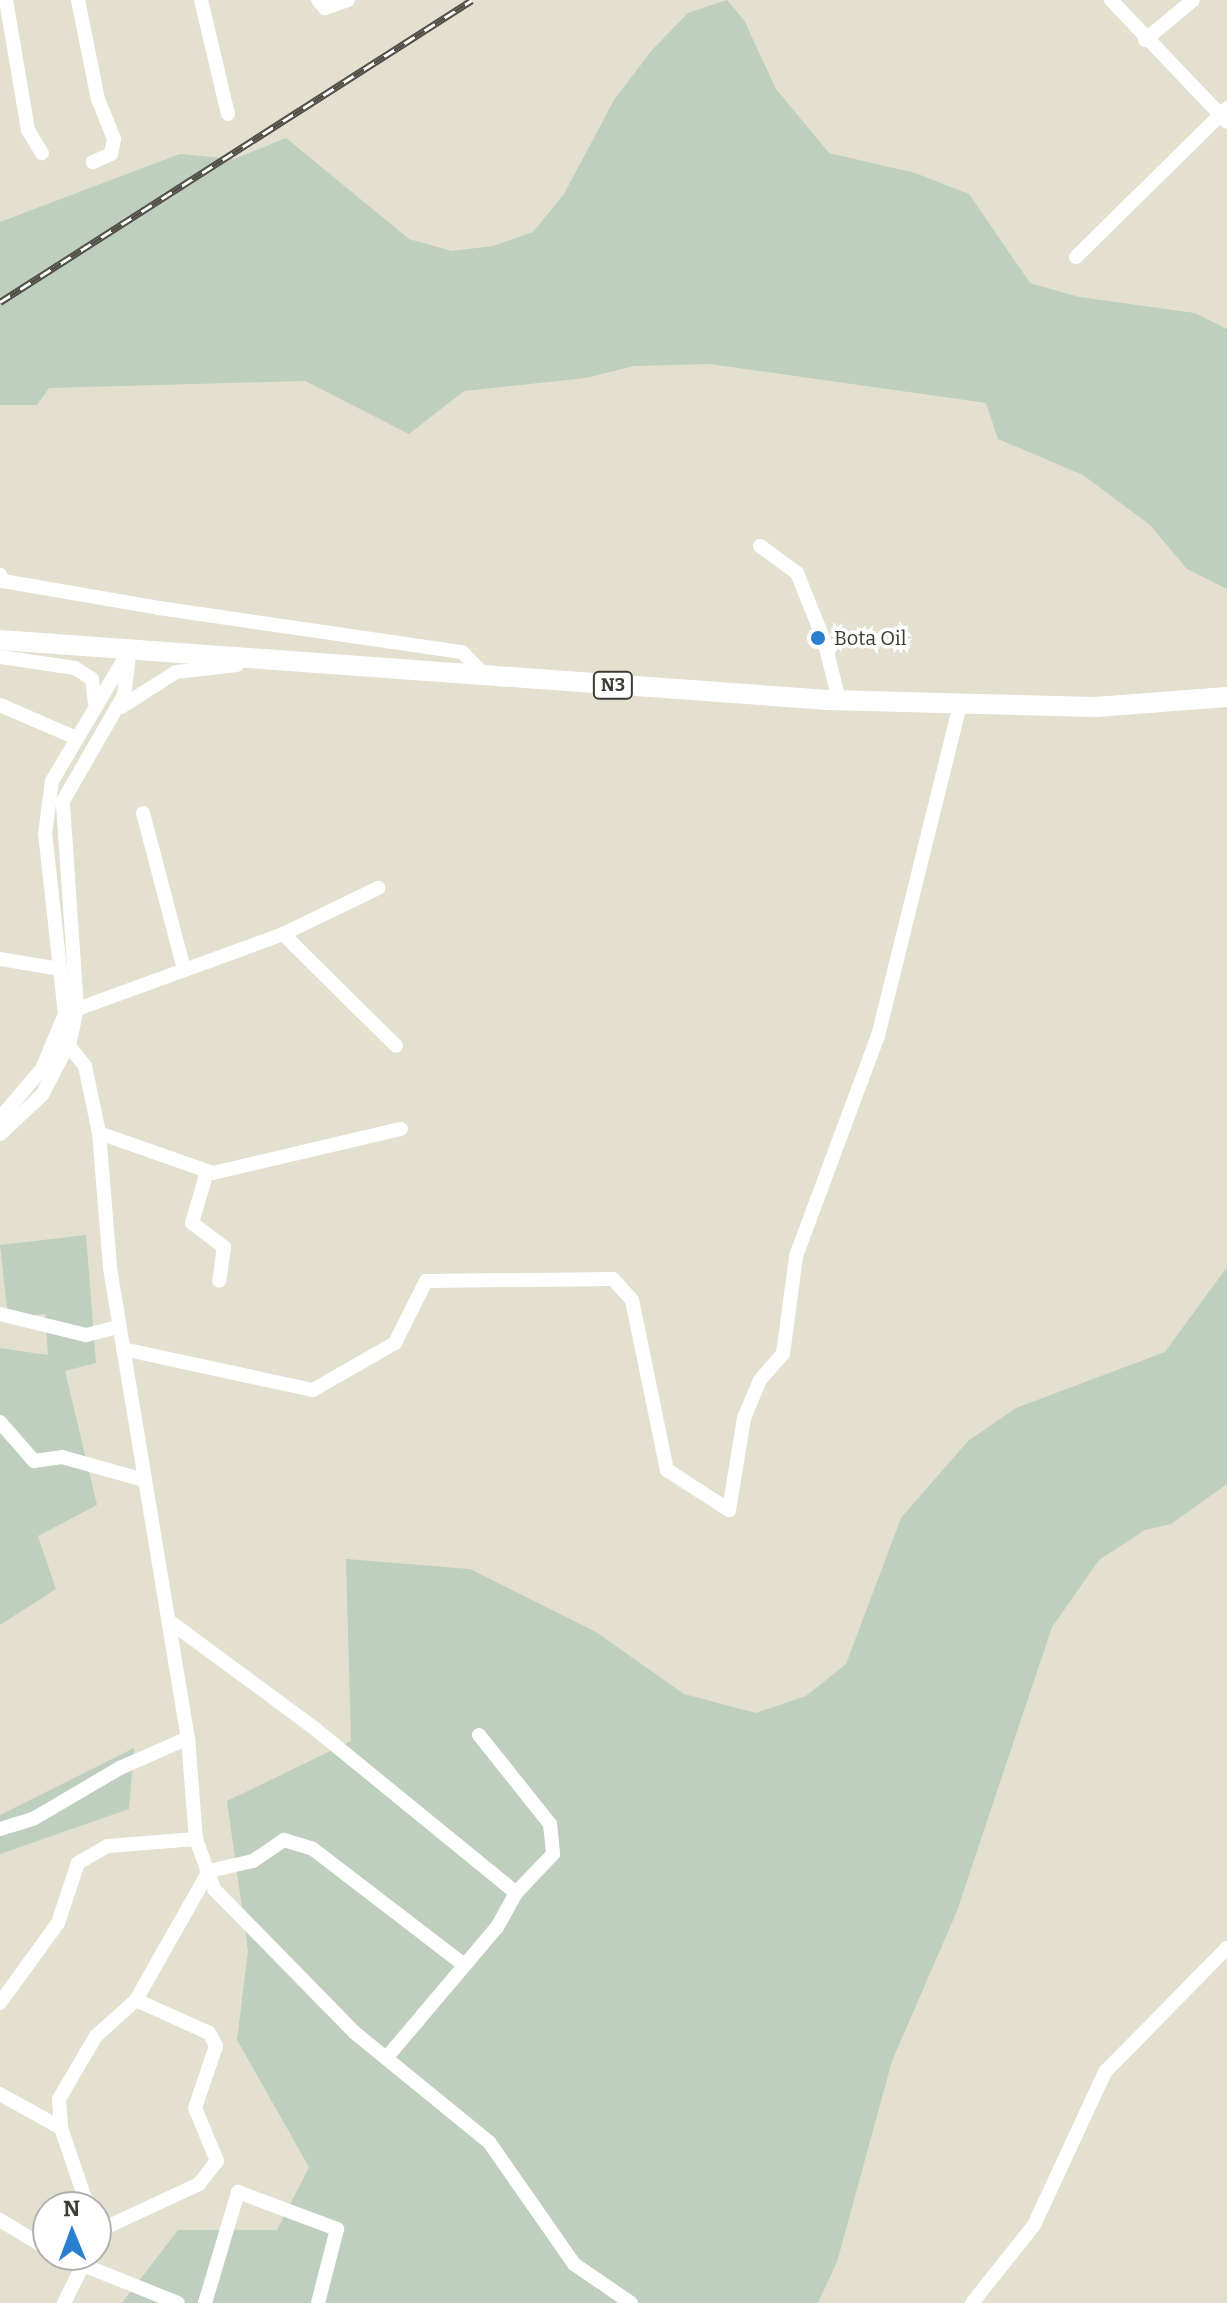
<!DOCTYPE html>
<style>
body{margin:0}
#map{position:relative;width:1227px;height:2303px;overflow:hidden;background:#e3e0d0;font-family:Bitter,serif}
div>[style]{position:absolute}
.green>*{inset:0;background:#becfbe}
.minor>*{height:14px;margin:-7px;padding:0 7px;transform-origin:7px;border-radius:7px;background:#fff}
.highway>*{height:20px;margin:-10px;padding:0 10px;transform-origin:10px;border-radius:10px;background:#fff}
.rail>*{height:7px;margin-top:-3.5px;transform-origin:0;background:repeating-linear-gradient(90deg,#fff 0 12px,#515048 0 24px);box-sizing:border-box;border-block:2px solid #515048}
.dots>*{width:22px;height:22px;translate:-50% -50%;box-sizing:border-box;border:4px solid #fff;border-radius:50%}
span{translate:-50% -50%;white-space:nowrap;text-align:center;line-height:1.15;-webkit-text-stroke:7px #fff;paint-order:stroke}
.shield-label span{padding:2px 6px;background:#fff;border:2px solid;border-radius:6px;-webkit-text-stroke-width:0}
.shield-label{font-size:18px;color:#3c3b34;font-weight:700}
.poi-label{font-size:20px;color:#3c3b34}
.left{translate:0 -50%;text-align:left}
.north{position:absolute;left:32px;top:2191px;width:80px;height:80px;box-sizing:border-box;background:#fff;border:2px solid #b1b1ae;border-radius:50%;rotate:359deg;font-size:22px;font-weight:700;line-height:32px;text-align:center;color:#3c3b34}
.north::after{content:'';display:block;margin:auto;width:28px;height:36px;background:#2a80ce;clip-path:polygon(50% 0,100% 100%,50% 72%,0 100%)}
</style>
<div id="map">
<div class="green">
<i style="clip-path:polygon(727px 0,744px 20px,776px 89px,829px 153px,915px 173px,969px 194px,1030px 283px,1079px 297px,1195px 313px,1227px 329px,1227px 589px,1187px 569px,1150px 525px,1083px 475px,998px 439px,986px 403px,710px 364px,634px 366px,586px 378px,464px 391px,409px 434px,305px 381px,49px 388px,37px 405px,0 405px,0 222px,180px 154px,234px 159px,286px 138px,409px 239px,452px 251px,493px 246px,533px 232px,564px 194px,614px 100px,652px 50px,688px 13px)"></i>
<i style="clip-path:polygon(86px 1235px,96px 1363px,65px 1371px,97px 1505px,38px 1536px,56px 1589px,0 1625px,0 1348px,48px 1355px,45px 1314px,8px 1318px,0 1245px)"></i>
<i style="clip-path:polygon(1227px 1267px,1227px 1484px,1171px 1524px,1145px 1530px,1099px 1560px,1052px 1627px,957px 1911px,892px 2061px,837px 2262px,818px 2303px,122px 2303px,178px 2230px,277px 2230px,309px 2167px,237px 2040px,248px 1951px,227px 1801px,351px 1741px,346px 1559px,470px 1569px,596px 1632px,684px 1694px,756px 1713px,806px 1696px,846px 1664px,901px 1518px,968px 1441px,1016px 1408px,1165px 1352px)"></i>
<i style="clip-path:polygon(134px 1748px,129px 1809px,0 1854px,0 1815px)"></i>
</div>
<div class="minor">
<i style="left:6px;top:0;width:132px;rotate:80.4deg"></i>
<i style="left:28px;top:130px;width:27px;rotate:59deg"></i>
<i style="left:78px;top:0;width:101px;rotate:78.6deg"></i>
<i style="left:98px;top:99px;width:43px;rotate:68.2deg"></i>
<i style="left:114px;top:139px;width:15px;rotate:101deg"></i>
<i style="left:111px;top:154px;width:20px;rotate:156deg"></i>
<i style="left:201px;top:0;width:117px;rotate:76.7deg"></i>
<i style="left:318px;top:0;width:11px;rotate:49deg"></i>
<i style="left:325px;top:8px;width:24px;rotate:-19deg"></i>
<i style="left:1111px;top:0;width:168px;rotate:46.4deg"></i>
<i style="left:1145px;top:40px;width:62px;rotate:-39.8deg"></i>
<i style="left:1076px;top:257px;width:212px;rotate:-44.6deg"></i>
<i style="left:760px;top:546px;width:46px;rotate:36.1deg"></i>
<i style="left:797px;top:573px;width:72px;rotate:68.1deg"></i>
<i style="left:824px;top:640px;width:62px;rotate:76deg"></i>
<i style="left:0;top:575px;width:7px;rotate:63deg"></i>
<i style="left:3px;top:581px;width:158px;rotate:9.8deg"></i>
<i style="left:159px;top:608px;width:306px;rotate:8.3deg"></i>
<i style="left:462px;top:652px;width:33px;rotate:45deg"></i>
<i style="left:0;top:657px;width:76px;rotate:8.3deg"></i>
<i style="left:75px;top:668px;width:20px;rotate:33deg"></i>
<i style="left:92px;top:679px;width:23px;rotate:83deg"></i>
<i style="left:0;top:705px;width:81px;rotate:23.4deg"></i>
<i style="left:121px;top:707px;width:65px;rotate:-32.5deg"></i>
<i style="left:176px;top:672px;width:61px;rotate:-6.5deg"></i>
<i style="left:143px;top:813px;width:158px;rotate:75.3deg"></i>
<i style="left:283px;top:934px;width:106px;rotate:-25.8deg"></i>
<i style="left:0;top:959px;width:61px;rotate:9.5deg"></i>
<i style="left:69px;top:1012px;width:228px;rotate:-20deg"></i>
<i style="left:283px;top:934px;width:159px;rotate:44.7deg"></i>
<i style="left:60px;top:1035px;width:40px;rotate:51deg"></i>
<i style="left:85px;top:1066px;width:68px;rotate:78.2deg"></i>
<i style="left:99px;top:1133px;width:135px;rotate:85.3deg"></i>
<i style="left:110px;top:1268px;width:476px;rotate:80.6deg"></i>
<i style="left:188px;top:1738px;width:101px;rotate:85.5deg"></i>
<i style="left:196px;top:1839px;width:53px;rotate:70.2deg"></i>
<i style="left:214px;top:1889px;width:200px;rotate:45.6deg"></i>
<i style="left:354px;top:2032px;width:174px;rotate:39.2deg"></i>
<i style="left:489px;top:2142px;width:149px;rotate:55.1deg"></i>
<i style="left:574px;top:2264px;width:69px;rotate:34.4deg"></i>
<i style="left:0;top:1118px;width:65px;rotate:-49.4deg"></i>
<i style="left:42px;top:1069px;width:60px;rotate:-67.3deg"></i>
<i style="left:65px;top:1014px;width:181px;rotate:-96.3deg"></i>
<i style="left:45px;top:834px;width:53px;rotate:-82.5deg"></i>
<i style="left:52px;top:781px;width:153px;rotate:-59.4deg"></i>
<i style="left:99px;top:1133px;width:121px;rotate:19.3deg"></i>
<i style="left:213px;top:1173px;width:193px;rotate:-13.2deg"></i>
<i style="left:0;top:1134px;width:57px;rotate:-42.9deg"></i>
<i style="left:42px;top:1095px;width:61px;rotate:-62.6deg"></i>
<i style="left:70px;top:1041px;width:33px;rotate:-78deg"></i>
<i style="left:77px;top:1009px;width:208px;rotate:-93.9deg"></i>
<i style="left:63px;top:801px;width:122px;rotate:-60.1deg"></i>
<i style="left:124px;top:695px;width:46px;rotate:-82.6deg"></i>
<i style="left:207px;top:1172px;width:53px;rotate:106.4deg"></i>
<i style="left:192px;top:1223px;width:40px;rotate:37deg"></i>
<i style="left:224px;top:1247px;width:34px;rotate:98deg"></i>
<i style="left:0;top:1314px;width:89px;rotate:13.7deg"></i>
<i style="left:86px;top:1335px;width:34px;rotate:-14deg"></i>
<i style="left:123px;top:1349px;width:194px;rotate:12.2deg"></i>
<i style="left:313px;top:1390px;width:95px;rotate:-29.8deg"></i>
<i style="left:395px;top:1343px;width:69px;rotate:-63.4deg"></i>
<i style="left:426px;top:1281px;width:187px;rotate:-0.6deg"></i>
<i style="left:613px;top:1279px;width:28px;rotate:48deg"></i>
<i style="left:632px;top:1300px;width:174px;rotate:78.4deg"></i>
<i style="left:667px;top:1470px;width:74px;rotate:32.8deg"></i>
<i style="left:729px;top:1510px;width:93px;rotate:-80.7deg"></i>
<i style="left:744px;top:1418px;width:41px;rotate:-67.2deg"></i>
<i style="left:760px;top:1380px;width:35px;rotate:-49deg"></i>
<i style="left:783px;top:1354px;width:99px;rotate:-82.4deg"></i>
<i style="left:796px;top:1256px;width:235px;rotate:-69.6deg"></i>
<i style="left:878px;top:1036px;width:341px;rotate:-76.1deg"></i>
<i style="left:0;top:1422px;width:52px;rotate:48.9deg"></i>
<i style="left:34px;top:1461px;width:28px;rotate:-8deg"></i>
<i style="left:62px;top:1457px;width:85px;rotate:15.7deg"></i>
<i style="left:169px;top:1621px;width:180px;rotate:36.4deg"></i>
<i style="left:314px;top:1728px;width:261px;rotate:39.2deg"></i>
<i style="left:516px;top:1893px;width:39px;rotate:119deg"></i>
<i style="left:497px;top:1927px;width:169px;rotate:130.2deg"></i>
<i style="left:479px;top:1735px;width:114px;rotate:51.4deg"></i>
<i style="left:550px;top:1824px;width:30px;rotate:84deg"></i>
<i style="left:553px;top:1854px;width:54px;rotate:133.5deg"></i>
<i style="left:0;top:1829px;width:34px;rotate:-17deg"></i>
<i style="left:33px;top:1819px;width:101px;rotate:-30.4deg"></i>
<i style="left:120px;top:1768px;width:74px;rotate:-23.8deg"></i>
<i style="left:0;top:2003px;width:99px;rotate:-54.1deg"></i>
<i style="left:58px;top:1923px;width:63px;rotate:-71.6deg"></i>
<i style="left:78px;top:1863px;width:34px;rotate:-30deg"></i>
<i style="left:108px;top:1846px;width:88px;rotate:-4.5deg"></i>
<i style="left:0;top:2094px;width:70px;rotate:29.1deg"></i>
<i style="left:88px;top:2207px;width:83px;rotate:-108.9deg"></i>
<i style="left:61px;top:2128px;width:29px;rotate:-94deg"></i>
<i style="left:59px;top:2099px;width:73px;rotate:-59.6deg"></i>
<i style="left:96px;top:2036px;width:54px;rotate:-42deg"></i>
<i style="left:136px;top:2000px;width:148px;rotate:-60.5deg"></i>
<i style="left:209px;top:1871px;width:45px;rotate:-12.8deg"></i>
<i style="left:253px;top:1861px;width:37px;rotate:-34deg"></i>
<i style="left:284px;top:1840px;width:30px;rotate:17deg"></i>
<i style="left:313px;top:1849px;width:190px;rotate:37.5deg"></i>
<i style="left:0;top:2220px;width:56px;rotate:31.1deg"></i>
<i style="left:96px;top:2232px;width:114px;rotate:-25deg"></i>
<i style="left:199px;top:2184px;width:29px;rotate:-52deg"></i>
<i style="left:217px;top:2161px;width:57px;rotate:-112.5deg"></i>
<i style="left:195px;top:2108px;width:65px;rotate:-71.3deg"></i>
<i style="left:216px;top:2046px;width:15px;rotate:-118deg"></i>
<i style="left:209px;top:2033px;width:80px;rotate:-155.7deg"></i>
<i style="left:58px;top:2255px;width:129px;rotate:21.8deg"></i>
<i style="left:64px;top:2303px;width:54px;rotate:-63.4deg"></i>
<i style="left:205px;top:2303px;width:116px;rotate:-73.4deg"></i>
<i style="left:238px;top:2192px;width:106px;rotate:20.5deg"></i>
<i style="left:337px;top:2229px;width:76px;rotate:104.4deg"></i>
<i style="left:972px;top:2303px;width:100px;rotate:-51.5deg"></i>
<i style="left:1034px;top:2225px;width:169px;rotate:-65.1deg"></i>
<i style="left:1105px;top:2072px;width:174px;rotate:-45.5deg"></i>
</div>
<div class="highway">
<i style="left:0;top:640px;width:830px;rotate:4.14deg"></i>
<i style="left:828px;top:700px;width:268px;rotate:1.5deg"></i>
<i style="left:1096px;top:707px;width:131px;rotate:-4.4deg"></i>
</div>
<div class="rail">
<i style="left:0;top:302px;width:560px;rotate:-32.61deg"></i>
</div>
<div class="dots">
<i style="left:818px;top:638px;background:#2a80ce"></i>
</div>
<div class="shield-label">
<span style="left:613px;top:685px">N3</span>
</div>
<div class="poi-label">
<span class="left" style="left:834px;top:638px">Bota Oil</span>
</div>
<div class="north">N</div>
</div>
